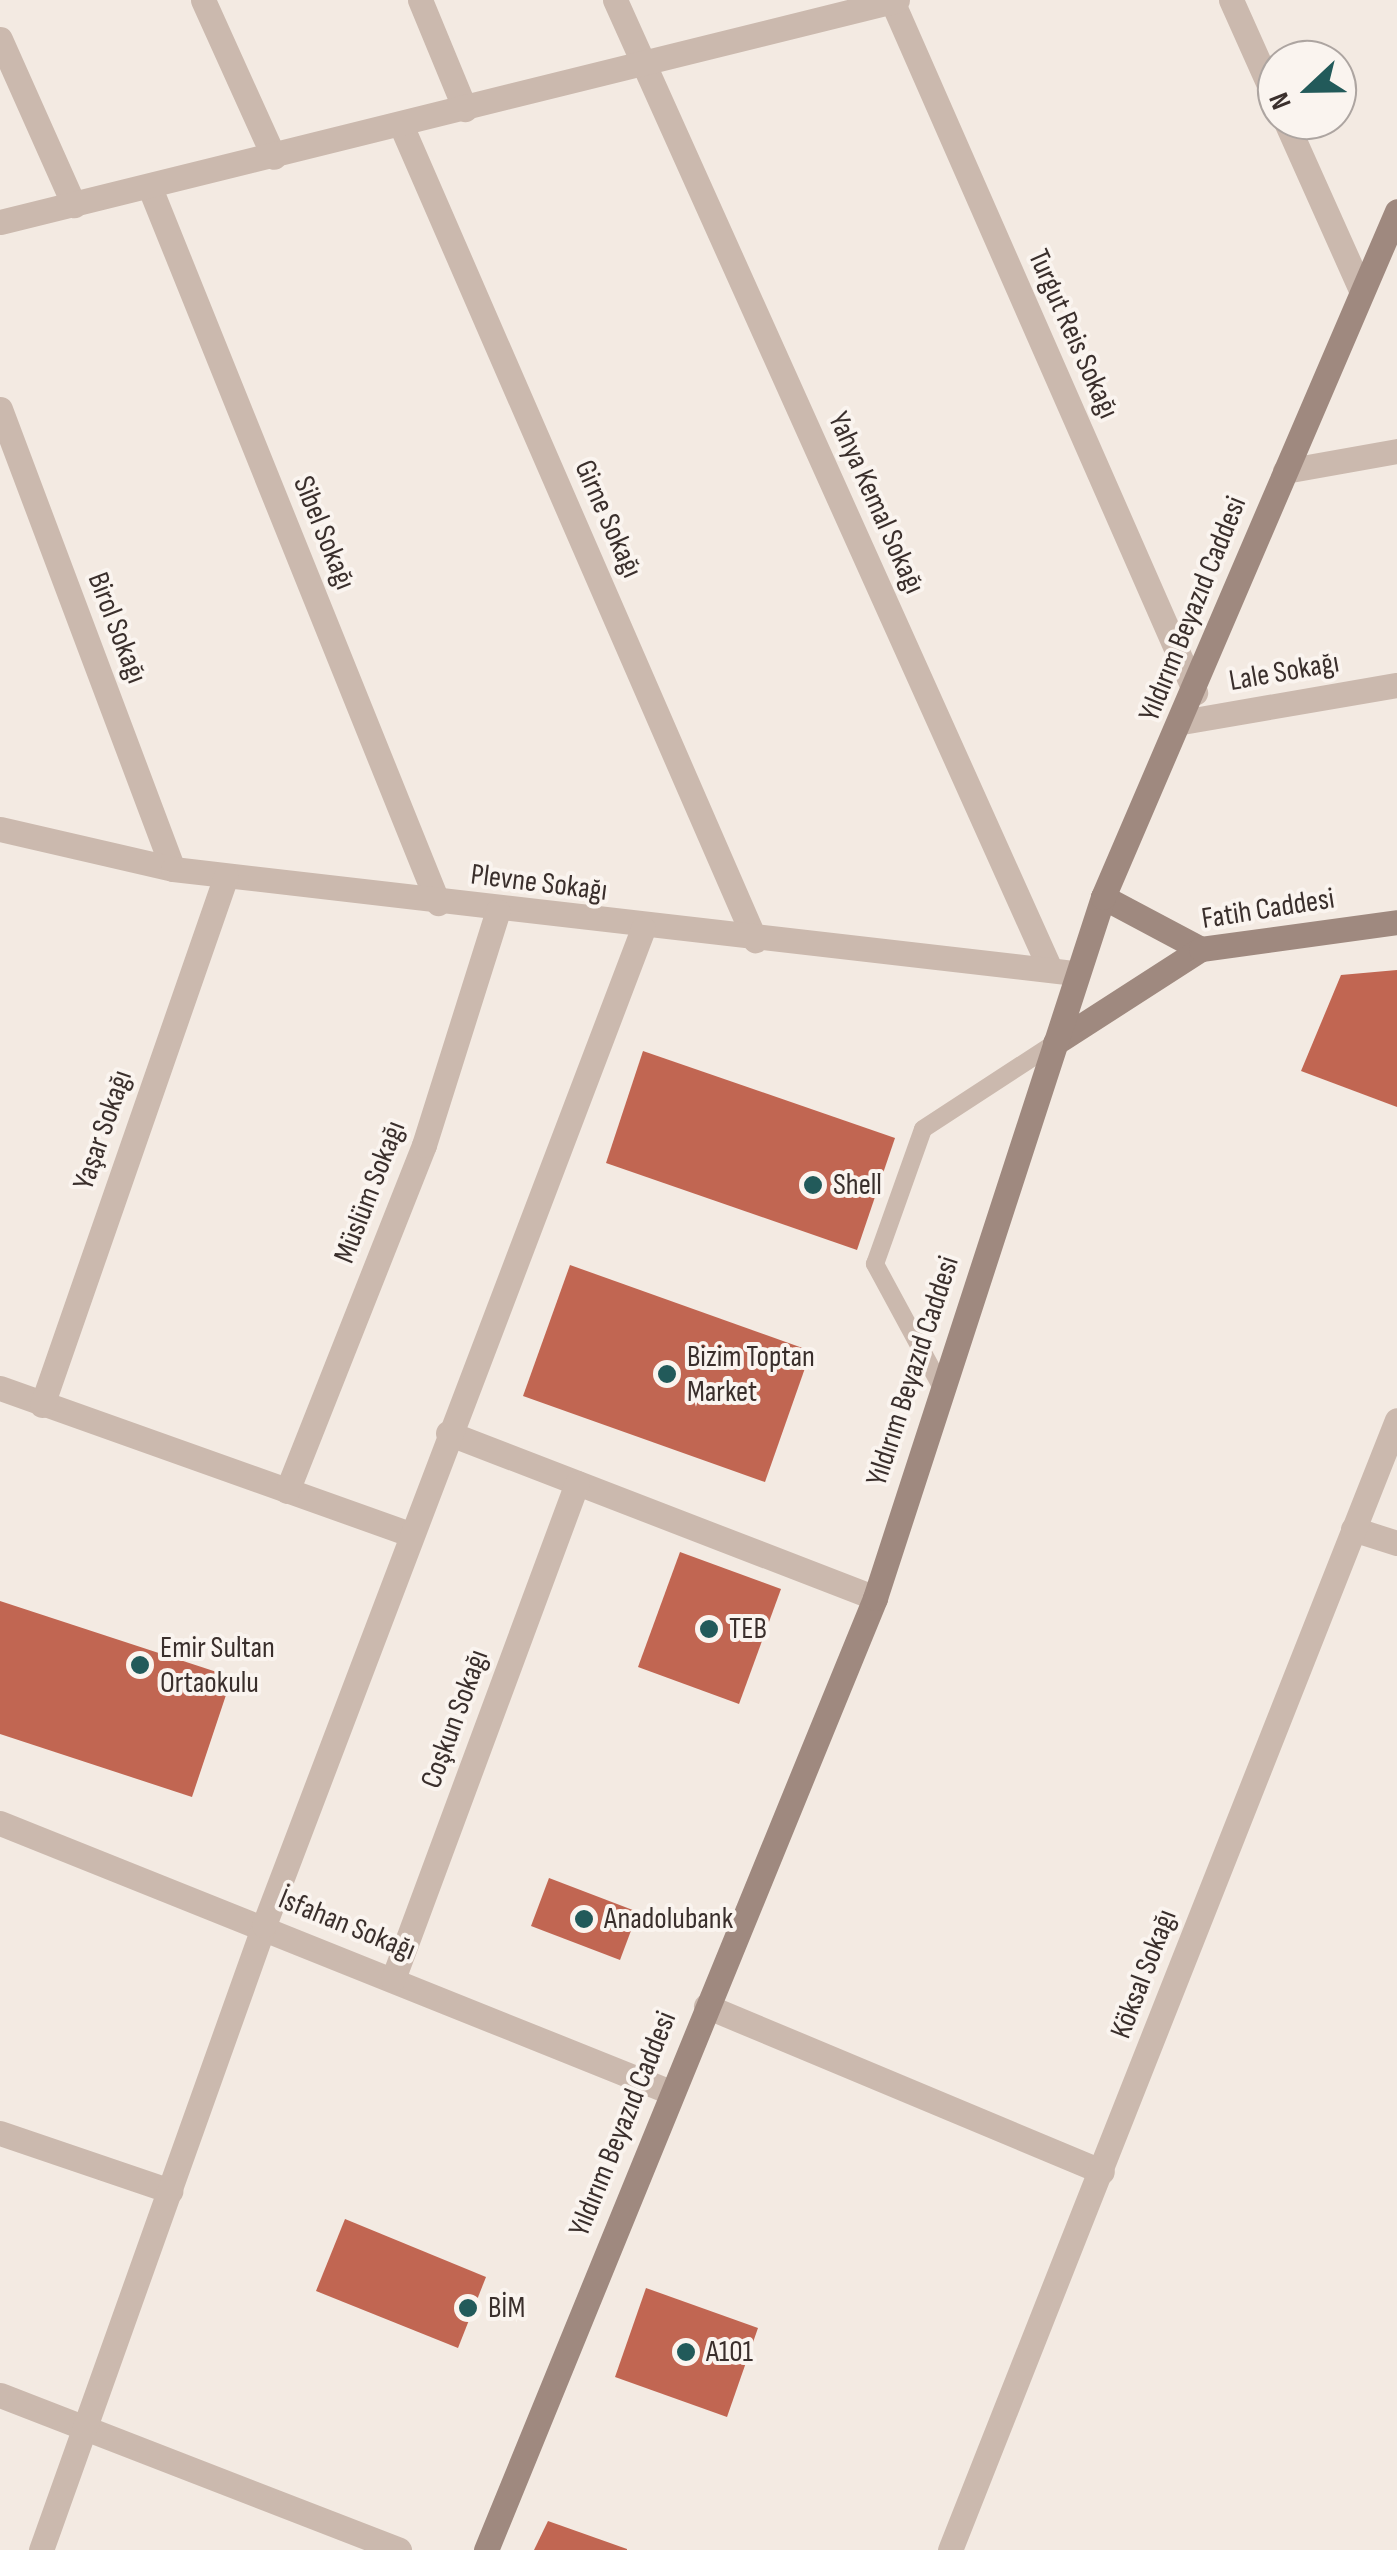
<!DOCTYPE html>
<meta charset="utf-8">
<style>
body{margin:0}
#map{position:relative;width:1397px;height:2550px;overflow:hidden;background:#f3eae2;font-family:"Sofia Sans Condensed",sans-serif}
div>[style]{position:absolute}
.building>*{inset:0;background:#c16652}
.service>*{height:18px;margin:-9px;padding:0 9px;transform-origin:9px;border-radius:9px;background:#cbb9ae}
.minor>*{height:25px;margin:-12.5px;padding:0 12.5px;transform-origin:12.5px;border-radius:12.5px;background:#cbb9ae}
.tertiary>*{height:25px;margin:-12.5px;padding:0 12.5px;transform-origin:12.5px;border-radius:12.5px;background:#cbb9ae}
.secondary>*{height:25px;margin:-12.5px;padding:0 12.5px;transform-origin:12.5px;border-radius:12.5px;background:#9f897f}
.dots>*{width:28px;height:28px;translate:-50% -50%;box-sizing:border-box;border:5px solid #faf4ef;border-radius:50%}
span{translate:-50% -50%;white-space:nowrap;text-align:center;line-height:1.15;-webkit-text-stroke:8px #faf4ef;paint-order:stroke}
.street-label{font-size:30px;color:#3a2f2c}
.poi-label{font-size:30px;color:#3a2f2c}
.left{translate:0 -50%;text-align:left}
.north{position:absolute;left:1257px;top:40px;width:100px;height:100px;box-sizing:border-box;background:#faf4ef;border:2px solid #ada5a1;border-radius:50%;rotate:248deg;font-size:28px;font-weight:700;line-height:40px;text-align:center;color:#3a2f2c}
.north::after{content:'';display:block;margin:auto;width:35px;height:45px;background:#225a5a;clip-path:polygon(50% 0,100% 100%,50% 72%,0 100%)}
</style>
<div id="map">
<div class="building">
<i style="clip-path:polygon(1397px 970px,1397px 1107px,1301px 1071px,1341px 975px)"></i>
<i style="clip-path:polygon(643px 1051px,895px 1138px,857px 1250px,606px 1163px)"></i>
<i style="clip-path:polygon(570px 1265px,811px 1351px,765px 1482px,523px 1396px)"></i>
<i style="clip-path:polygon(680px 1552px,781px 1589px,739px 1704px,638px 1667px)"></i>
<i style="clip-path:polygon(0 1601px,232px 1677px,192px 1797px,0 1734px)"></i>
<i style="clip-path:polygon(549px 1878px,638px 1912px,620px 1960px,531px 1926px)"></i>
<i style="clip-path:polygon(345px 2219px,486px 2277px,458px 2348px,316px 2291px)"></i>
<i style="clip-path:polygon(646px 2288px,758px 2328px,727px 2417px,615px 2377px)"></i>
<i style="clip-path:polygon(548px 2521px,627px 2549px,627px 2550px,534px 2550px)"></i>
</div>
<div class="service">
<i style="left:941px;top:1386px;width:139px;rotate:-118.4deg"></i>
<i style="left:875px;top:1264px;width:143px;rotate:-70.4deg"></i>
<i style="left:923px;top:1129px;width:158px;rotate:-33.1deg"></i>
</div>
<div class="minor">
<i style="left:203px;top:0;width:172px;rotate:65.7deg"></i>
<i style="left:420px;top:0;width:118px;rotate:67.6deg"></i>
<i style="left:615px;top:0;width:1062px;rotate:65.82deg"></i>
<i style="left:1231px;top:0;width:113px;rotate:65.9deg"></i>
<i style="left:892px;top:1px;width:755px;rotate:66.32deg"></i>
<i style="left:0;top:39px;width:182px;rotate:66deg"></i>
<i style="left:1285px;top:120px;width:186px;rotate:65.9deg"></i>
<i style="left:401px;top:125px;width:889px;rotate:66.52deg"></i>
<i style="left:150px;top:188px;width:771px;rotate:68.06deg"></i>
<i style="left:0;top:409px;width:491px;rotate:69.4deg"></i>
<i style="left:1285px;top:471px;width:114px;rotate:-10.1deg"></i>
<i style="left:1182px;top:722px;width:218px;rotate:-9.8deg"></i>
<i style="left:0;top:829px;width:178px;rotate:13deg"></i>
<i style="left:173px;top:869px;width:908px;rotate:6.58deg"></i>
<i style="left:0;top:1388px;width:435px;rotate:19.6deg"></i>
<i style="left:42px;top:1405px;width:560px;rotate:-70.82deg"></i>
<i style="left:448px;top:1433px;width:458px;rotate:21.1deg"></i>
<i style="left:287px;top:1491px;width:372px;rotate:-68.4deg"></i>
<i style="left:424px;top:1145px;width:245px;rotate:-72.5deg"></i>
<i style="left:1353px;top:1529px;width:46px;rotate:17.7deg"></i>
<i style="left:0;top:1823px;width:720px;rotate:21.86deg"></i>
<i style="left:393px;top:1979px;width:529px;rotate:-69.65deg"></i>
<i style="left:706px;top:2006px;width:429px;rotate:22.7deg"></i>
<i style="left:0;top:2133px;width:180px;rotate:18.8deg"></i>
<i style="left:0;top:2395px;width:428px;rotate:21.2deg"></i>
<i style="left:41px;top:2550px;width:664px;rotate:-70.36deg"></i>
<i style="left:264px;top:1925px;width:1066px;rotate:-69.17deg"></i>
<i style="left:950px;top:2550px;width:1215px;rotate:-68.42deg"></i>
</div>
<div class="tertiary">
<i style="left:0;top:222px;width:924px;rotate:-13.9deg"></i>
</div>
<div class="secondary">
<i style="left:1103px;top:897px;width:111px;rotate:28deg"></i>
<i style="left:1055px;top:1043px;width:174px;rotate:-32.8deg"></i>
<i style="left:1201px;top:949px;width:198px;rotate:-7.8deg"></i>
<i style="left:486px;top:2550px;width:1028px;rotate:-67.77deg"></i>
<i style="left:875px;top:1598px;width:737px;rotate:-71.98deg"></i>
<i style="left:1103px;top:897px;width:746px;rotate:-66.8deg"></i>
</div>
<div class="dots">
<i style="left:813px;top:1185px;background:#225a5a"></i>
<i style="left:667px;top:1374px;background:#225a5a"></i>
<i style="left:709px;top:1629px;background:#225a5a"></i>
<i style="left:140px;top:1665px;background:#225a5a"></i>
<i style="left:584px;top:1919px;background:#225a5a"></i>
<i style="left:468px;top:2308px;background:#225a5a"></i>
<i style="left:686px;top:2352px;background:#225a5a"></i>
</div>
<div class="street-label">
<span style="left:1073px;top:334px;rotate:66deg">Turgut Reis Sokağı</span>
<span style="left:876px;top:503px;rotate:66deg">Yahya Kemal Sokağı</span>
<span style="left:608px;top:519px;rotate:66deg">Girne Sokağı</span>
<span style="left:324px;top:533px;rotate:68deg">Sibel Sokağı</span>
<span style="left:1193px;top:609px;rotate:-68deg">Yıldırım Beyazıd Caddesi</span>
<span style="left:117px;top:628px;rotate:69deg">Birol Sokağı</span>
<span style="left:1284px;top:672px;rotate:-10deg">Lale Sokağı</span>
<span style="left:539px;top:883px;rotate:7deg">Plevne Sokağı</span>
<span style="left:1268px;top:909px;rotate:-9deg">Fatih Caddesi</span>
<span style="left:103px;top:1130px;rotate:-71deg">Yaşar Sokağı</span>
<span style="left:370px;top:1192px;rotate:-69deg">Müslüm Sokağı</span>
<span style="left:913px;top:1371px;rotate:-72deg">Yıldırım Beyazıd Caddesi</span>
<span style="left:455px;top:1719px;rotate:-70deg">Coşkun Sokağı</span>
<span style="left:347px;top:1925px;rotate:22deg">İsfahan Sokağı</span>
<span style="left:1144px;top:1974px;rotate:-69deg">Köksal Sokağı</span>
<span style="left:623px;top:2124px;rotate:-68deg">Yıldırım Beyazıd Caddesi</span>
</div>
<div class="poi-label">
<span class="left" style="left:833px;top:1185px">Shell</span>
<span class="left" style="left:687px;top:1374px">Bizim Toptan<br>Market</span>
<span class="left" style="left:729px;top:1629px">TEB</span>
<span class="left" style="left:160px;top:1665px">Emir Sultan<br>Ortaokulu</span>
<span class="left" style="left:604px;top:1919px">Anadolubank</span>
<span class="left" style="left:488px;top:2308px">BİM</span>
<span class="left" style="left:706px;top:2352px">A101</span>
</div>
<div class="north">N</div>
</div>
